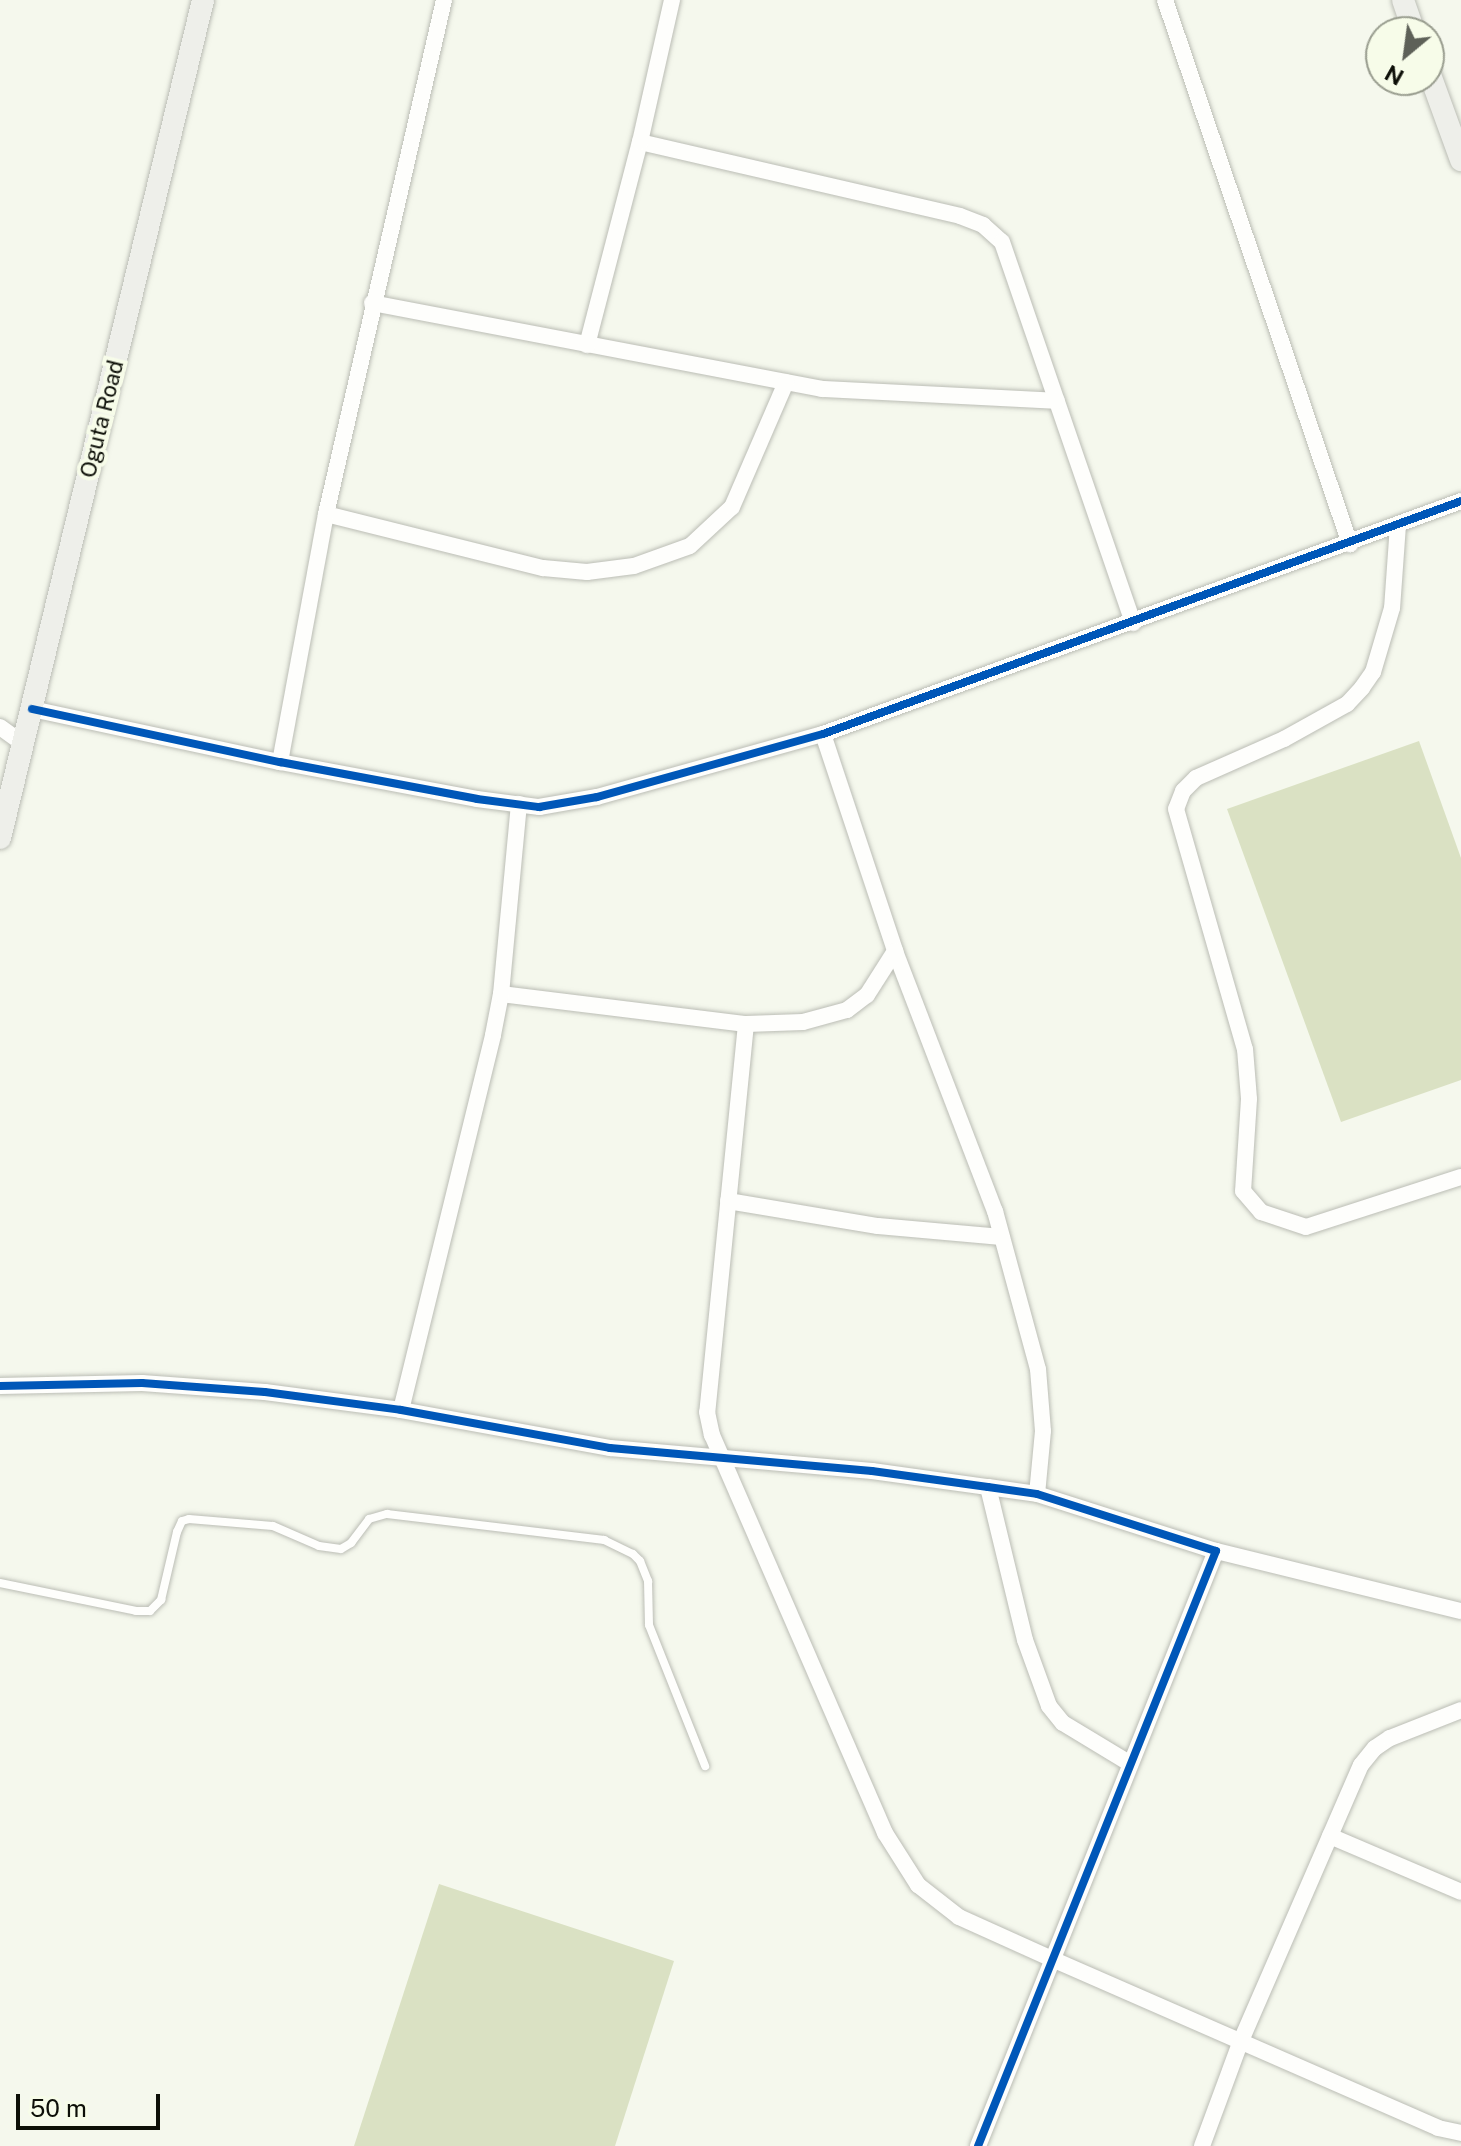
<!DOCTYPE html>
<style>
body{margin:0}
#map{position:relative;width:1461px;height:2146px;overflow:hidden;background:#f5f8ed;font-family:"Public Sans",sans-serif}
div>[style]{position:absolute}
.green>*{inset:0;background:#dae1c3}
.roads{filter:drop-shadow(0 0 2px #bbbdb5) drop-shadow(0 0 2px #bbbdb5)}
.lane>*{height:8px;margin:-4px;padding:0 4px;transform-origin:4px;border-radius:4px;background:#fefefc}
.street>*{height:16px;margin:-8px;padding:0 8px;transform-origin:8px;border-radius:8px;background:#fefefc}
.secondary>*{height:22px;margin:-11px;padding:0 11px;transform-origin:11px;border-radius:11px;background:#eeefea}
.cycleway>*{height:8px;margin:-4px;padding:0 4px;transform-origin:4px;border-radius:4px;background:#0057b8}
span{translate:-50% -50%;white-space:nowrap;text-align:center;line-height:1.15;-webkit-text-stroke:8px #f7fce9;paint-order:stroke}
.street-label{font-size:22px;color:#0d0f08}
.north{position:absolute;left:1365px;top:16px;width:80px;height:80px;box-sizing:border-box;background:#f7fce9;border:2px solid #999d8f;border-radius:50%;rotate:209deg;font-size:22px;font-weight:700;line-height:32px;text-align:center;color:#0d0f08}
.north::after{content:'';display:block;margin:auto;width:28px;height:36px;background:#5e6158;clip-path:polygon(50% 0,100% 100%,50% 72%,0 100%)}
.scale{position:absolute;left:16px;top:2094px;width:144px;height:36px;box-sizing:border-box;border:4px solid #0d0f08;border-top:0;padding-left:10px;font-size:24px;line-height:28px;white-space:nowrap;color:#0d0f08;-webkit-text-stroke:6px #f7fce9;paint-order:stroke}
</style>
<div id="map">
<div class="green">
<i style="clip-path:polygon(1419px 741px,1461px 858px,1461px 1080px,1341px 1122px,1227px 809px)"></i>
<i style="clip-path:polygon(439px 1884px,674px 1961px,615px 2146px,354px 2146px)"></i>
</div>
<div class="roads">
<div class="lane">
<i style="left:0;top:1583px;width:139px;rotate:11.6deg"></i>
<i style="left:136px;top:1611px;width:14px"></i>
<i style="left:150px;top:1611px;width:16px;rotate:-45deg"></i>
<i style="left:161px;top:1600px;width:70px;rotate:-76.8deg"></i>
<i style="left:177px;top:1532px;width:12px;rotate:-66deg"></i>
<i style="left:182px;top:1521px;width:7px;rotate:-16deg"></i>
<i style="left:189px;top:1519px;width:84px;rotate:4.8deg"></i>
<i style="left:273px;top:1526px;width:50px;rotate:23.5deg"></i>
<i style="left:319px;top:1546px;width:22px;rotate:8deg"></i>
<i style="left:341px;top:1549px;width:12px;rotate:-31deg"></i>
<i style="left:351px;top:1543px;width:30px;rotate:-53deg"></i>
<i style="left:369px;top:1519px;width:19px;rotate:-16deg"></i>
<i style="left:387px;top:1514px;width:219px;rotate:6.8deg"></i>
<i style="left:604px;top:1540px;width:32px;rotate:26deg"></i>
<i style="left:633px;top:1554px;width:10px;rotate:45deg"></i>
<i style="left:640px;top:1561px;width:22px;rotate:68deg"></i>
<i style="left:648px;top:1581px;width:44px;rotate:88.7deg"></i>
<i style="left:649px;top:1625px;width:152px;rotate:68.3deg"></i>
</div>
<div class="street">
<i style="left:1165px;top:0;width:575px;rotate:71.22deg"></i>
<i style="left:640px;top:142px;width:328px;rotate:13deg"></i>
<i style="left:960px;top:216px;width:25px;rotate:21deg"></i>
<i style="left:983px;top:225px;width:25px;rotate:42deg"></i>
<i style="left:1002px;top:242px;width:403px;rotate:71deg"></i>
<i style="left:372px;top:303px;width:458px;rotate:10.8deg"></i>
<i style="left:822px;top:389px;width:235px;rotate:2.9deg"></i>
<i style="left:587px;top:345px;width:210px;rotate:-75.4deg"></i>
<i style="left:640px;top:142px;width:146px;rotate:-77.3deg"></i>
<i style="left:326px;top:514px;width:224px;rotate:14deg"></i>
<i style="left:543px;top:568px;width:44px;rotate:5.2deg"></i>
<i style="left:587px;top:572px;width:47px;rotate:-7.3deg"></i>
<i style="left:634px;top:566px;width:59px;rotate:-19.7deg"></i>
<i style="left:690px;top:546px;width:57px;rotate:-42.9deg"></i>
<i style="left:732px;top:507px;width:136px;rotate:-66.6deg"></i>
<i style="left:1398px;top:525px;width:83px;rotate:94.1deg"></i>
<i style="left:1392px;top:608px;width:67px;rotate:106.5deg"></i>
<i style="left:1373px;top:672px;width:19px;rotate:125deg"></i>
<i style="left:1362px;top:688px;width:22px;rotate:133deg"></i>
<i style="left:1347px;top:704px;width:72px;rotate:150.9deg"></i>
<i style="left:1284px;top:739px;width:96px;rotate:156.1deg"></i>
<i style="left:1196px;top:778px;width:18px;rotate:135deg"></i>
<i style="left:1183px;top:791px;width:19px;rotate:111deg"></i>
<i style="left:1176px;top:809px;width:250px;rotate:74deg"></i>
<i style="left:1245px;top:1049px;width:50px;rotate:85.4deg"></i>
<i style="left:1249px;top:1099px;width:92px;rotate:93.7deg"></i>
<i style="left:1243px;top:1191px;width:28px;rotate:49deg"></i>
<i style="left:1261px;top:1212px;width:47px;rotate:18.4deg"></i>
<i style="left:1306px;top:1227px;width:163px;rotate:-17.9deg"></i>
<i style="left:32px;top:709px;width:254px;rotate:12.1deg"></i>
<i style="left:280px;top:762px;width:200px;rotate:10.6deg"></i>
<i style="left:477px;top:799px;width:63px;rotate:7.4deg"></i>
<i style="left:539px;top:807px;width:59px;rotate:-9.8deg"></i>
<i style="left:597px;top:797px;width:235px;rotate:-15.6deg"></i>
<i style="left:823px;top:734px;width:679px;rotate:-20.06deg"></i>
<i style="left:0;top:727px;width:29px;rotate:36deg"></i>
<i style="left:823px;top:734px;width:229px;rotate:71.6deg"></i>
<i style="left:895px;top:951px;width:279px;rotate:69deg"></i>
<i style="left:995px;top:1211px;width:164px;rotate:74.8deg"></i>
<i style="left:1038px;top:1369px;width:62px;rotate:85.4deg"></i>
<i style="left:1043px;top:1431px;width:63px;rotate:95.4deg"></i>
<i style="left:280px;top:762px;width:252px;rotate:-79.5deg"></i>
<i style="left:326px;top:514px;width:527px;rotate:-77.07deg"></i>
<i style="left:501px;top:994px;width:247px;rotate:7deg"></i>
<i style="left:746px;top:1024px;width:57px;rotate:-2deg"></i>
<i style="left:803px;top:1022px;width:46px;rotate:-15.3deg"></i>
<i style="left:847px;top:1010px;width:25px;rotate:-37deg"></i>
<i style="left:867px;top:995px;width:52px;rotate:-57.5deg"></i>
<i style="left:746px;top:1024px;width:390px;rotate:95.7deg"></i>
<i style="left:707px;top:1412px;width:24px;rotate:78deg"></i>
<i style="left:712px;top:1435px;width:434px;rotate:66.5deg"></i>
<i style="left:885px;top:1833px;width:62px;rotate:57.6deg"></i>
<i style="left:918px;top:1885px;width:52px;rotate:38deg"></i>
<i style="left:959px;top:1917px;width:102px;rotate:24.3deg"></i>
<i style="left:1052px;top:1959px;width:421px;rotate:23.6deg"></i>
<i style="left:1438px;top:2128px;width:24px;rotate:12deg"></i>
<i style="left:728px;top:1201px;width:152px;rotate:9.5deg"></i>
<i style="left:878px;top:1226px;width:124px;rotate:5.1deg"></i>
<i style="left:0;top:1386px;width:142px;rotate:-1.2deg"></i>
<i style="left:142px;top:1383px;width:123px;rotate:4.2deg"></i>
<i style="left:265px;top:1392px;width:137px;rotate:7.5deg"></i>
<i style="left:401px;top:1410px;width:212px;rotate:10.3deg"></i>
<i style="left:610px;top:1448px;width:263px;rotate:5deg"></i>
<i style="left:872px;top:1471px;width:117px;rotate:7.9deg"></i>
<i style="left:988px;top:1487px;width:49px;rotate:8.1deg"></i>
<i style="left:1037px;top:1494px;width:188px;rotate:17.7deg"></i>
<i style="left:1216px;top:1551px;width:641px;rotate:111.8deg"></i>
<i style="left:401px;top:1410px;width:386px;rotate:-76.2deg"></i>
<i style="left:493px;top:1035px;width:42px;rotate:-79deg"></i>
<i style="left:501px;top:994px;width:191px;rotate:-84.6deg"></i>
<i style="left:988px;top:1487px;width:157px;rotate:76.4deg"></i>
<i style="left:1025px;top:1640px;width:70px;rotate:70deg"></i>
<i style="left:1049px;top:1706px;width:22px;rotate:51deg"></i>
<i style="left:1063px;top:1723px;width:77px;rotate:31.2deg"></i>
<i style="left:1216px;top:1551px;width:252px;rotate:13.8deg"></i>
<i style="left:1330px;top:1836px;width:142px;rotate:23.1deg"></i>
<i style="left:1202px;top:2146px;width:110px;rotate:-69.7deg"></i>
<i style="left:1240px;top:2043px;width:303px;rotate:-66.5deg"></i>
<i style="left:1361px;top:1765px;width:22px;rotate:-51deg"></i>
<i style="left:1375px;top:1748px;width:18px;rotate:-34deg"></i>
<i style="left:1390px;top:1738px;width:76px;rotate:-21.5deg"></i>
</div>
<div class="secondary">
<i style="left:1403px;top:0;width:34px;rotate:71deg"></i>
<i style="left:1429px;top:72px;width:94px;rotate:70deg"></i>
<i style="left:0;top:838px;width:862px;rotate:-76.38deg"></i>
</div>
</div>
<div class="cycleway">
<i style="left:32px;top:709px;width:254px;rotate:12.1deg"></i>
<i style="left:280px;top:762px;width:200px;rotate:10.6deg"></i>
<i style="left:477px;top:799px;width:63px;rotate:7.4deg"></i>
<i style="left:539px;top:807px;width:59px;rotate:-9.8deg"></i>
<i style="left:597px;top:797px;width:235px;rotate:-15.6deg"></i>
<i style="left:823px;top:734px;width:679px;rotate:-20.06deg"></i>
<i style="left:0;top:1386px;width:142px;rotate:-1.2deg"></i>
<i style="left:142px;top:1383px;width:123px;rotate:4.2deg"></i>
<i style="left:265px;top:1392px;width:137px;rotate:7.5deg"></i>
<i style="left:401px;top:1410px;width:212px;rotate:10.3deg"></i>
<i style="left:610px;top:1448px;width:263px;rotate:5deg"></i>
<i style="left:872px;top:1471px;width:117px;rotate:7.9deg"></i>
<i style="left:988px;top:1487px;width:49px;rotate:8.1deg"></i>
<i style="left:1037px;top:1494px;width:188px;rotate:17.7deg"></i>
<i style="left:1216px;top:1551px;width:641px;rotate:111.8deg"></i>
</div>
<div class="street-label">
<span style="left:102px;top:419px;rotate:-76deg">Oguta Road</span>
</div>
<div class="north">N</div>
<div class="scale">50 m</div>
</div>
